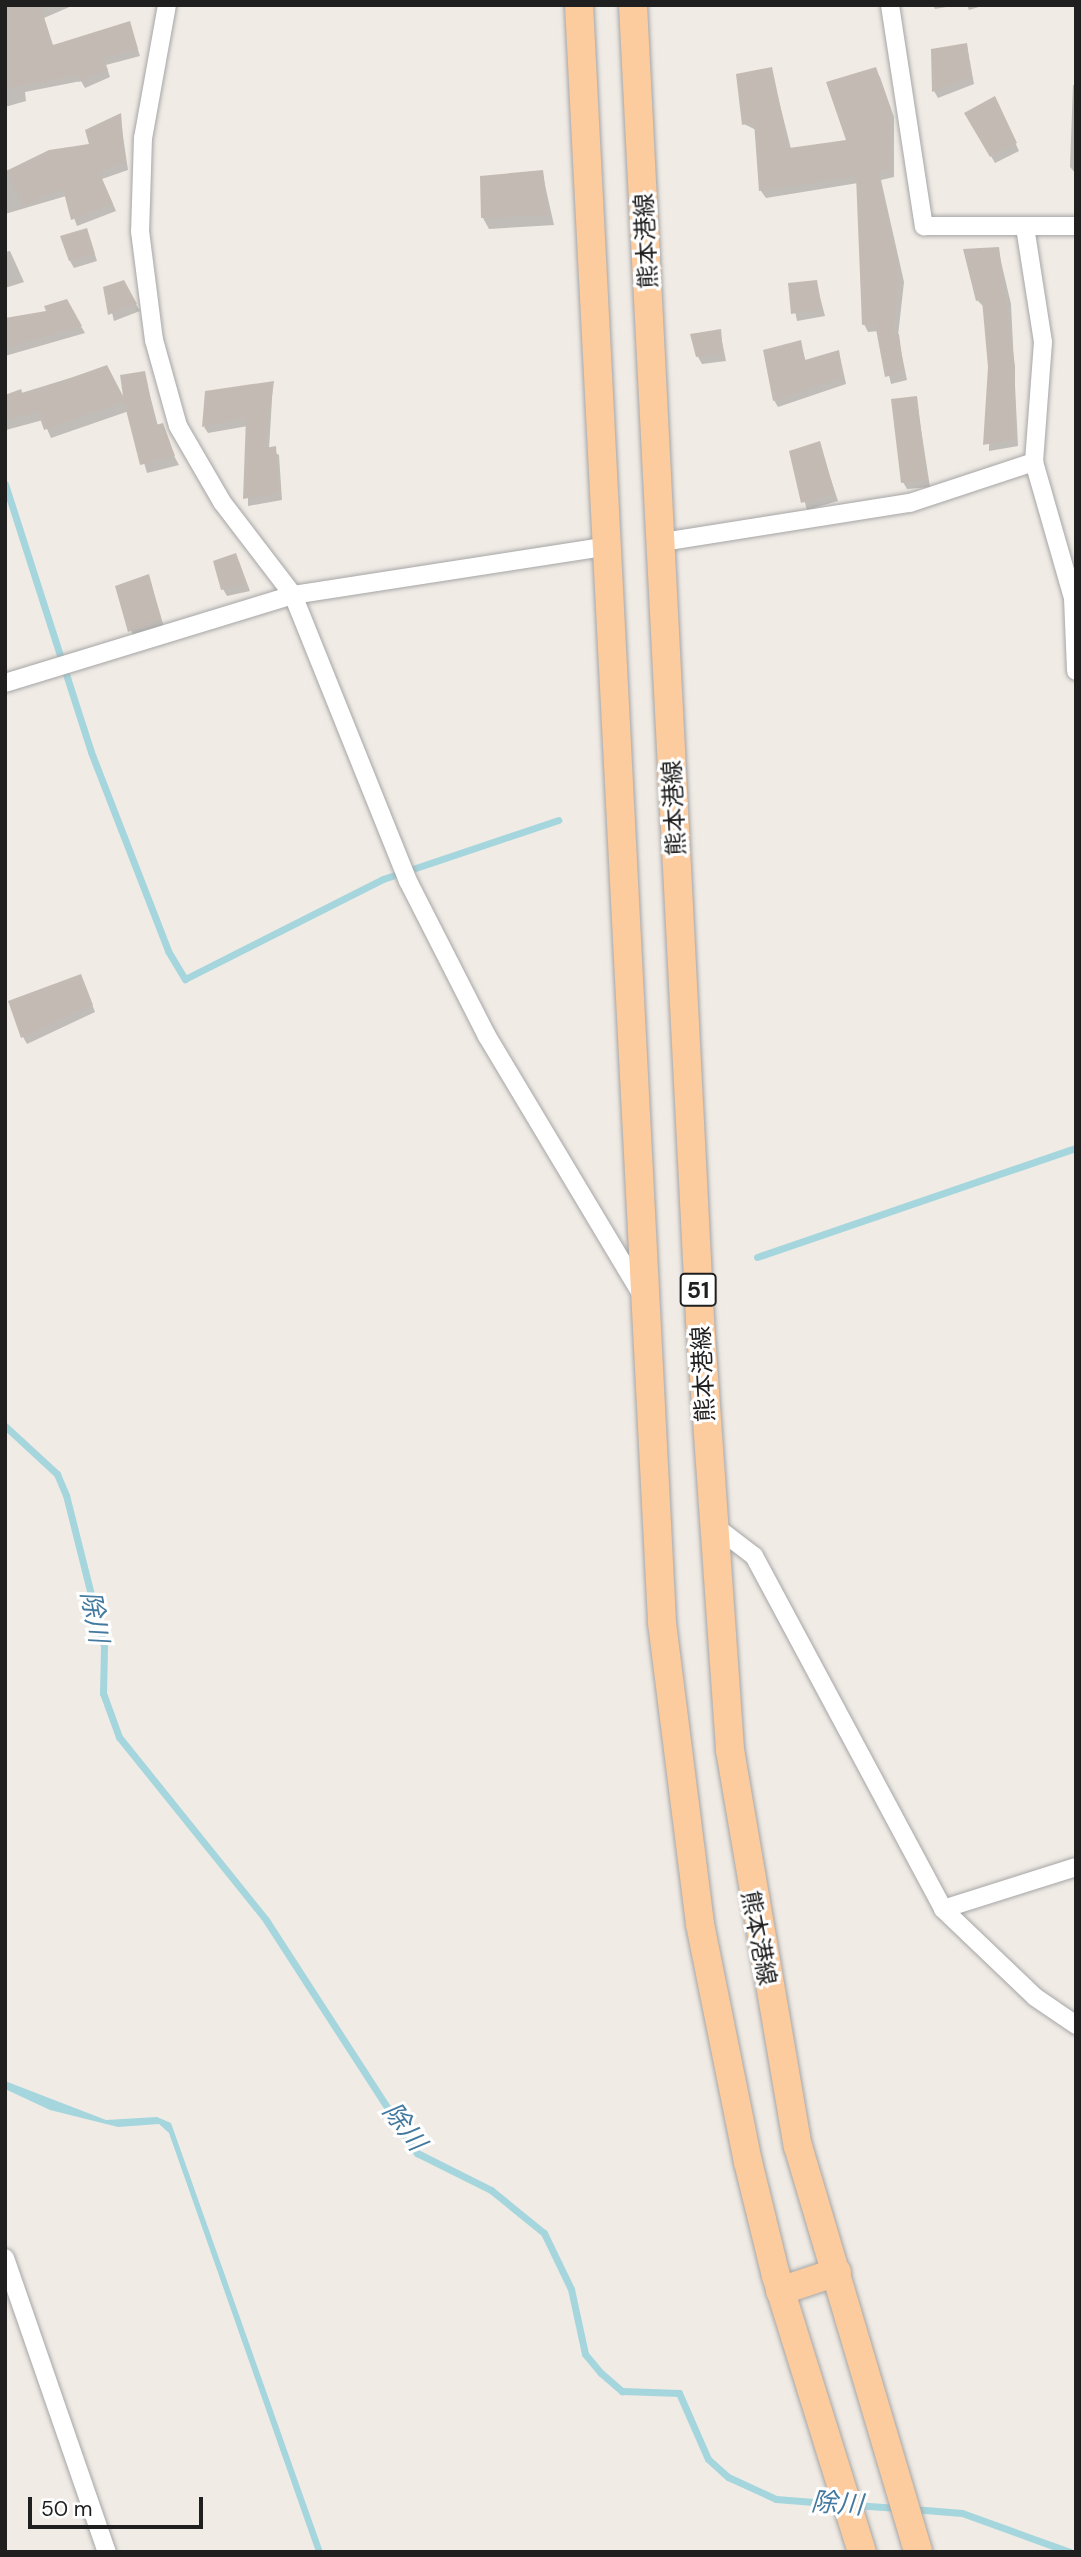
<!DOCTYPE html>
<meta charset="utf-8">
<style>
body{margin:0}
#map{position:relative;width:1081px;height:2557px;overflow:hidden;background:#f0ebe5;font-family:"DM Sans","Noto Sans JP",sans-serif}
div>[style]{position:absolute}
.water>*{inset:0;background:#a5d6dd}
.shadow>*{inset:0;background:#0003}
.stream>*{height:7px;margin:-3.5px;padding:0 3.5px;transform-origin:3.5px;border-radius:3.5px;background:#a5d6dd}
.building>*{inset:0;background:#c4bab4}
.roads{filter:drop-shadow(0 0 2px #a6a6a6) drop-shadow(0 0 2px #a6a6a6)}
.street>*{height:18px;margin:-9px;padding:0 9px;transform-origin:9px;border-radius:9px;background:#fff}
.primary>*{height:28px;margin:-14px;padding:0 14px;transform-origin:14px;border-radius:14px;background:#fccb9e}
span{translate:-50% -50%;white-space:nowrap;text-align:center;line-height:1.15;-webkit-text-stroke:6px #fff;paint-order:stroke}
.shield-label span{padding:2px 5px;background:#fff;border:2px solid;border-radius:5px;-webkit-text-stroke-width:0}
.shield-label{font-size:23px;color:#1f1f1f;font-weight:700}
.street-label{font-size:24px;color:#1f1f1f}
.water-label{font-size:26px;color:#447a9f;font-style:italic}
.frame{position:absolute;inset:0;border:7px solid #1f1f1f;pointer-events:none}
.scale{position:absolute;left:28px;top:2497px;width:175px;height:32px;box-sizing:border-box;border:4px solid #1f1f1f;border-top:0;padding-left:9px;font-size:21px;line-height:24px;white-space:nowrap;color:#1f1f1f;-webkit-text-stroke:5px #fff;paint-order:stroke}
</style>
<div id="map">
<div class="water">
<i style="clip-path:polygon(5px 2081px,106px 2120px,157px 2117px,171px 2123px,323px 2552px,316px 2552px,169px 2133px,159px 2124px,118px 2127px,50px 2110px,5px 2089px)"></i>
</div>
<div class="shadow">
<i style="clip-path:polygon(5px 5px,74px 5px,44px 18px,53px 47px,129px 23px,140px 56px,106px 65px,110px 77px,85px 88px,81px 81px,25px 92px,26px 101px,5px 107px)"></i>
<i style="clip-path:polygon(933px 5px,958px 5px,935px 9px)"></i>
<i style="clip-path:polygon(967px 5px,985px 5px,969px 10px)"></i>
<i style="clip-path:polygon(967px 45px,974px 84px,938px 98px,934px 91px)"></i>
<i style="clip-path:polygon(771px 69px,791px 149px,848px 141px,875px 70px,880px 77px,894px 117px,894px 177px,881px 180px,904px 282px,898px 336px,907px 380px,891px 384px,879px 331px,868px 332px,864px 324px,858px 183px,766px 198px,761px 191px,756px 130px,744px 124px)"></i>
<i style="clip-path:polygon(1073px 85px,1076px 85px,1076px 174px,1070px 167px)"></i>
<i style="clip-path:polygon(998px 105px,1019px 151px,995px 163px,967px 114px)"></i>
<i style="clip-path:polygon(120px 116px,128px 170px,102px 179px,116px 211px,77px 226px,66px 196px,5px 214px,5px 173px,50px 151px,92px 145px)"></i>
<i style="clip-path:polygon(542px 172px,554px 225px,489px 229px,483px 218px)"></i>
<i style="clip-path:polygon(87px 230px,97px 261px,74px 268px,70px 261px)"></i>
<i style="clip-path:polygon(998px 249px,1011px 304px,1018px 446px,989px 451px,990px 367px,984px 307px,978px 301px)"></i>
<i style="clip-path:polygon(10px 251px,24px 282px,5px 288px,5px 252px)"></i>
<i style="clip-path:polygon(123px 282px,140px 311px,114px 321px,106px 288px)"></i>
<i style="clip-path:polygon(816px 282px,825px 316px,797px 321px,790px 285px)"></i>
<i style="clip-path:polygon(66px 301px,85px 333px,5px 356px,5px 320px,48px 313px)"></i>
<i style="clip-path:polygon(720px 331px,726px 361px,702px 364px,698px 357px)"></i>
<i style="clip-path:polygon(800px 342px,806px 362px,839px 352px,846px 384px,778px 407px,774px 400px)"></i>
<i style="clip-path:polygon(106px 367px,126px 403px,144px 373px,158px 426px,179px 465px,147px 473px,129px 411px,51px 438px,43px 420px,6px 430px,5px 398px)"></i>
<i style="clip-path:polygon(273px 383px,269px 449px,279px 455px,282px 500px,248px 506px,248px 426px,208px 433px,204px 427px)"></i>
<i style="clip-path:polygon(916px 397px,930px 487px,907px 489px,903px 482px)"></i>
<i style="clip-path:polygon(819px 443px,838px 501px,807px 510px,791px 452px)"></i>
<i style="clip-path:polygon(239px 562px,250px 591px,227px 596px,223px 589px)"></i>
<i style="clip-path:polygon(149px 576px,164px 627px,134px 639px,117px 587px)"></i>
<i style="clip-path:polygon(84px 983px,95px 1012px,27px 1044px,23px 1037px)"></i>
</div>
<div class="stream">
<i style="left:5px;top:484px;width:281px;rotate:72.2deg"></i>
<i style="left:91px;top:752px;width:213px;rotate:68.8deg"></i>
<i style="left:168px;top:951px;width:33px;rotate:59deg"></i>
<i style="left:185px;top:979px;width:222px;rotate:-26.8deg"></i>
<i style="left:383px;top:879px;width:185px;rotate:-18.6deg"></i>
<i style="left:757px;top:1257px;width:337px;rotate:-18.9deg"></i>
<i style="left:5px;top:1426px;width:71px;rotate:42.7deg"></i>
<i style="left:57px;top:1474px;width:23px;rotate:67deg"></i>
<i style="left:66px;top:1495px;width:156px;rotate:75.9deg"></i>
<i style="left:104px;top:1646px;width:47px;rotate:91.2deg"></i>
<i style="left:103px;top:1693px;width:47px;rotate:70deg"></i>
<i style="left:119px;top:1737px;width:235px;rotate:51.2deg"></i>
<i style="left:266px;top:1920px;width:278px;rotate:57.1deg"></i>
<i style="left:417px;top:2153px;width:83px;rotate:26.6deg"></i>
<i style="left:491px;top:2190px;width:68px;rotate:39.1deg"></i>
<i style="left:544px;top:2233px;width:62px;rotate:64.3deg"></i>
<i style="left:571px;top:2289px;width:66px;rotate:77.8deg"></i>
<i style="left:585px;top:2354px;width:25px;rotate:50deg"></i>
<i style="left:601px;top:2373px;width:28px;rotate:41deg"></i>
<i style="left:622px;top:2391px;width:57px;rotate:2deg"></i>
<i style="left:679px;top:2393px;width:72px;rotate:66.3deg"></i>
<i style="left:708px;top:2459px;width:27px;rotate:42deg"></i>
<i style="left:728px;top:2477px;width:53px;rotate:24.6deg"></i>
<i style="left:776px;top:2499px;width:63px;rotate:4.5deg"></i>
<i style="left:854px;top:2505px;width:44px;rotate:3.9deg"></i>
<i style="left:913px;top:2509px;width:49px;rotate:4.7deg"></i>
<i style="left:962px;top:2513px;width:115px;rotate:19.9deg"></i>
</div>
<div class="building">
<i style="clip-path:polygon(5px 5px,40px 5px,53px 45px,130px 21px,138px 49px,103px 58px,108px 70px,79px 82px,77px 75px,5px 89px)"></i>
<i style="clip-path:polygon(967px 43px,971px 77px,932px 92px,931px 49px)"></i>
<i style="clip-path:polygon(772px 67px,789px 148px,846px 140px,826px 82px,876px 67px,890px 108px,891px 170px,878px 172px,900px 273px,893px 335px,899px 334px,904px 372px,885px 377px,875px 324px,862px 325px,856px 176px,759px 191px,754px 122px,742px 125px,736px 74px)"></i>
<i style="clip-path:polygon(995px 96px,1017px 143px,990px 157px,964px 113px)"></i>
<i style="clip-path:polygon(121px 113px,125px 162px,99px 172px,113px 204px,71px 220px,63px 189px,23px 206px,6px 171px,49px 150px,89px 144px,85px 130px)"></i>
<i style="clip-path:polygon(543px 170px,549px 215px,481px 218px,480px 176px)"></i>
<i style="clip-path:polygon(87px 228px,95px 254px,69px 261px,60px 236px)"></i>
<i style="clip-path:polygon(999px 247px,1015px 366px,1015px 439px,983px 445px,988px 367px,982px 300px,976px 301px,963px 249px)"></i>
<i style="clip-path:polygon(124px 280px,137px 304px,108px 315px,103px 287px)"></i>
<i style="clip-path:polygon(817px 280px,822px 309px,791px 314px,788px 283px)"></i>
<i style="clip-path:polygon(67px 299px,82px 326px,5px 348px,5px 318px,46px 311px,44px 306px)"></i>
<i style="clip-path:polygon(721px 329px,723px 354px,696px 357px,690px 334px)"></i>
<i style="clip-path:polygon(801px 340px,805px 360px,839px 350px,843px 377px,773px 401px,763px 350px)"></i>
<i style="clip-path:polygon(107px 365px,123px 396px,120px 375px,145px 371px,156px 425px,163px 423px,175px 456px,140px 465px,124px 402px,44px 430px,38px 412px,5px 420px,5px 395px,21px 389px,23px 395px)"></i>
<i style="clip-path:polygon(274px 381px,265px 448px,276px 446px,279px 493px,243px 499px,246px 418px,202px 427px,205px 391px)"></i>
<i style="clip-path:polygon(917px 396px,927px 480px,901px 483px,891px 399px)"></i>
<i style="clip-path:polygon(820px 441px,835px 494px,801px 503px,789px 451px)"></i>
<i style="clip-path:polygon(236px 553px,247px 584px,221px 590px,213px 561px)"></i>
<i style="clip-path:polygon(149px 574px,161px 620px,128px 632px,115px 586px)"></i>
<i style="clip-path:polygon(81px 974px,93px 1005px,21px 1038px,8px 1001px)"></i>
</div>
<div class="roads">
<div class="street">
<i style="left:167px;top:5px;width:135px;rotate:100.2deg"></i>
<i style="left:143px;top:138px;width:93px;rotate:91.8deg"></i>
<i style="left:140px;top:231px;width:110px;rotate:82.7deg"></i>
<i style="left:154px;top:340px;width:89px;rotate:74.4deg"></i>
<i style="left:178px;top:426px;width:88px;rotate:59.9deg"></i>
<i style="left:222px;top:502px;width:117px;rotate:52.6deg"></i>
<i style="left:293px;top:595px;width:308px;rotate:68.1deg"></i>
<i style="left:408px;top:881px;width:174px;rotate:63deg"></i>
<i style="left:487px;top:1036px;width:300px;rotate:59.1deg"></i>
<i style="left:890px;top:5px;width:224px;rotate:81.3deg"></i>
<i style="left:924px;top:226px;width:152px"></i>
<i style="left:1025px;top:227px;width:116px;rotate:81.1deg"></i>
<i style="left:1043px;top:342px;width:120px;rotate:94.3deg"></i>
<i style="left:1034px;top:462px;width:141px;rotate:74deg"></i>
<i style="left:1073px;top:598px;width:73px;rotate:87.6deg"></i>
<i style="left:663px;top:542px;width:250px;rotate:-9deg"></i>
<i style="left:910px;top:503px;width:131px;rotate:-18.3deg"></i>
<i style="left:5px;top:683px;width:301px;rotate:-17deg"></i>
<i style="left:293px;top:595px;width:321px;rotate:-8.8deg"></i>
<i style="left:711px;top:1523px;width:54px;rotate:37.5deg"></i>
<i style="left:754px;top:1556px;width:400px;rotate:61.8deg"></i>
<i style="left:943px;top:1909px;width:127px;rotate:43.7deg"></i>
<i style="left:1035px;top:1997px;width:50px;rotate:34.3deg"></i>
<i style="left:943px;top:1909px;width:139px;rotate:-17.5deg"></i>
<i style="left:5px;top:2258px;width:311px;rotate:70.9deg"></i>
</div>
<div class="primary">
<i style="left:579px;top:5px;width:1620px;rotate:87.06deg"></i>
<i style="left:662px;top:1623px;width:303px;rotate:82.8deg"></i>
<i style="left:700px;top:1924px;width:243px;rotate:78.6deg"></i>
<i style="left:748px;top:2162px;width:117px;rotate:76.2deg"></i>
<i style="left:776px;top:2276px;width:289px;rotate:72.7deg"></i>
<i style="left:633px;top:5px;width:1317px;rotate:87.08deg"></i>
<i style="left:700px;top:1320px;width:431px;rotate:86deg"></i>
<i style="left:730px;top:1750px;width:402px;rotate:80.3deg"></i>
<i style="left:798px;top:2146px;width:423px;rotate:73.5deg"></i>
<i style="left:780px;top:2291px;width:60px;rotate:-18.4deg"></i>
</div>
</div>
<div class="shield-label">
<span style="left:698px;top:1290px">51</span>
</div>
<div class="street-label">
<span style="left:646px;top:241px;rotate:-93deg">熊本港線</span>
<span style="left:674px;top:808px;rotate:-93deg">熊本港線</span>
<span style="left:703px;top:1374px;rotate:-93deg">熊本港線</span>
<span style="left:759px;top:1938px;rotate:79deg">熊本港線</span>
</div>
<div class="water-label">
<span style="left:94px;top:1617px;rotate:79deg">除川</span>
<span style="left:404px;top:2127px;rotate:53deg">除川</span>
<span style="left:837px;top:2504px;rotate:4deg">除川</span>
</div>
<div class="frame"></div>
<div class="scale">50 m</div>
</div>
